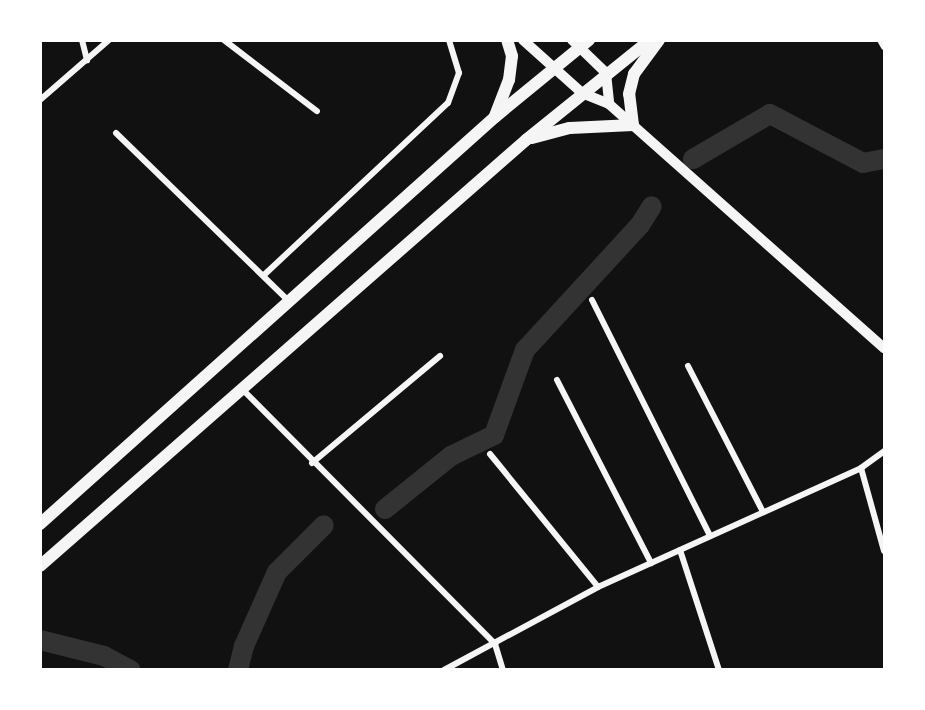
<!DOCTYPE html>
<style>
body{margin:0}
#map{position:relative;width:925px;height:710px;overflow:hidden;background:#111;font-family:Overpass,sans-serif}
div>[style]{position:absolute}
.canal>*{height:20px;margin:-10px;padding:0 10px;transform-origin:10px;border-radius:10px;background:#333}
.minor>*{height:6px;margin:-3px;padding:0 3px;transform-origin:3px;border-radius:3px;background:#f5f5f5}
.tertiary>*{height:10px;margin:-5px;padding:0 5px;transform-origin:5px;border-radius:5px;background:#f5f5f5}
.secondary>*{height:12px;margin:-6px;padding:0 6px;transform-origin:6px;border-radius:6px;background:#f5f5f5}
span{translate:-50% -50%;white-space:nowrap;text-align:center;line-height:1.15;-webkit-text-stroke:6px #fff;paint-order:stroke}
.frame{position:absolute;inset:0;border:42px solid #fff;pointer-events:none}
</style>
<div id="map">
<div class="canal">
<i style="left:693px;top:159px;width:89px;rotate:-30.3deg"></i>
<i style="left:770px;top:114px;width:105px;rotate:27.8deg"></i>
<i style="left:863px;top:163px;width:21px;rotate:-11deg"></i>
<i style="left:385px;top:509px;width:85px;rotate:-38.8deg"></i>
<i style="left:451px;top:456px;width:48px;rotate:-26deg"></i>
<i style="left:494px;top:435px;width:90px;rotate:-70deg"></i>
<i style="left:525px;top:350px;width:170px;rotate:-47.4deg"></i>
<i style="left:640px;top:225px;width:22px;rotate:-58deg"></i>
<i style="left:40px;top:640px;width:66px;rotate:14deg"></i>
<i style="left:104px;top:656px;width:30px;rotate:28deg"></i>
<i style="left:238px;top:670px;width:25px;rotate:-76deg"></i>
<i style="left:244px;top:646px;width:81px;rotate:-66deg"></i>
<i style="left:277px;top:572px;width:66px;rotate:-45deg"></i>
</div>
<div class="minor">
<i style="left:82px;top:40px;width:21px;rotate:76deg"></i>
<i style="left:224px;top:40px;width:117px;rotate:37.4deg"></i>
<i style="left:880px;top:40px;width:8px;rotate:60deg"></i>
<i style="left:40px;top:100px;width:91px;rotate:-41deg"></i>
<i style="left:116px;top:133px;width:240px;rotate:44.2deg"></i>
<i style="left:264px;top:275px;width:252px;rotate:-43.1deg"></i>
<i style="left:448px;top:103px;width:32px;rotate:-70deg"></i>
<i style="left:459px;top:73px;width:34px;rotate:-107deg"></i>
<i style="left:592px;top:300px;width:264px;rotate:63.4deg"></i>
<i style="left:688px;top:366px;width:164px;rotate:62.8deg"></i>
<i style="left:557px;top:380px;width:206px;rotate:62.8deg"></i>
<i style="left:243px;top:390px;width:358px;rotate:45.2deg"></i>
<i style="left:495px;top:644px;width:27px;rotate:73deg"></i>
<i style="left:490px;top:454px;width:171px;rotate:50.9deg"></i>
<i style="left:312px;top:463px;width:167px;rotate:-39.9deg"></i>
<i style="left:861px;top:468px;width:86px;rotate:74.5deg"></i>
<i style="left:680px;top:550px;width:126px;rotate:72deg"></i>
<i style="left:444px;top:670px;width:175px;rotate:-28.3deg"></i>
<i style="left:598px;top:587px;width:289px;rotate:-24.3deg"></i>
<i style="left:861px;top:468px;width:29px;rotate:-36deg"></i>
</div>
<div class="tertiary">
<i style="left:523px;top:40px;width:79px;rotate:41.9deg"></i>
<i style="left:582px;top:93px;width:29px;rotate:22deg"></i>
<i style="left:609px;top:104px;width:368px;rotate:41.6deg"></i>
<i style="left:572px;top:40px;width:47px;rotate:44.1deg"></i>
<i style="left:606px;top:73px;width:31px;rotate:84deg"></i>
</div>
<div class="secondary">
<i style="left:495px;top:116px;width:39px;rotate:-69deg"></i>
<i style="left:509px;top:80px;width:24px;rotate:-83deg"></i>
<i style="left:512px;top:56px;width:17px;rotate:-107deg"></i>
<i style="left:532px;top:138px;width:39px;rotate:-15deg"></i>
<i style="left:570px;top:128px;width:63px;rotate:-2.7deg"></i>
<i style="left:633px;top:125px;width:31px;rotate:-97deg"></i>
<i style="left:629px;top:94px;width:21px;rotate:-76deg"></i>
<i style="left:634px;top:74px;width:42px;rotate:-53.7deg"></i>
<i style="left:40px;top:524px;width:610px;rotate:-41.81deg"></i>
<i style="left:495px;top:117px;width:122px;rotate:-39.3deg"></i>
<i style="left:40px;top:566px;width:646px;rotate:-41.24deg"></i>
<i style="left:526px;top:140px;width:159px;rotate:-38.9deg"></i>
</div>
<div class="frame"></div>
</div>
